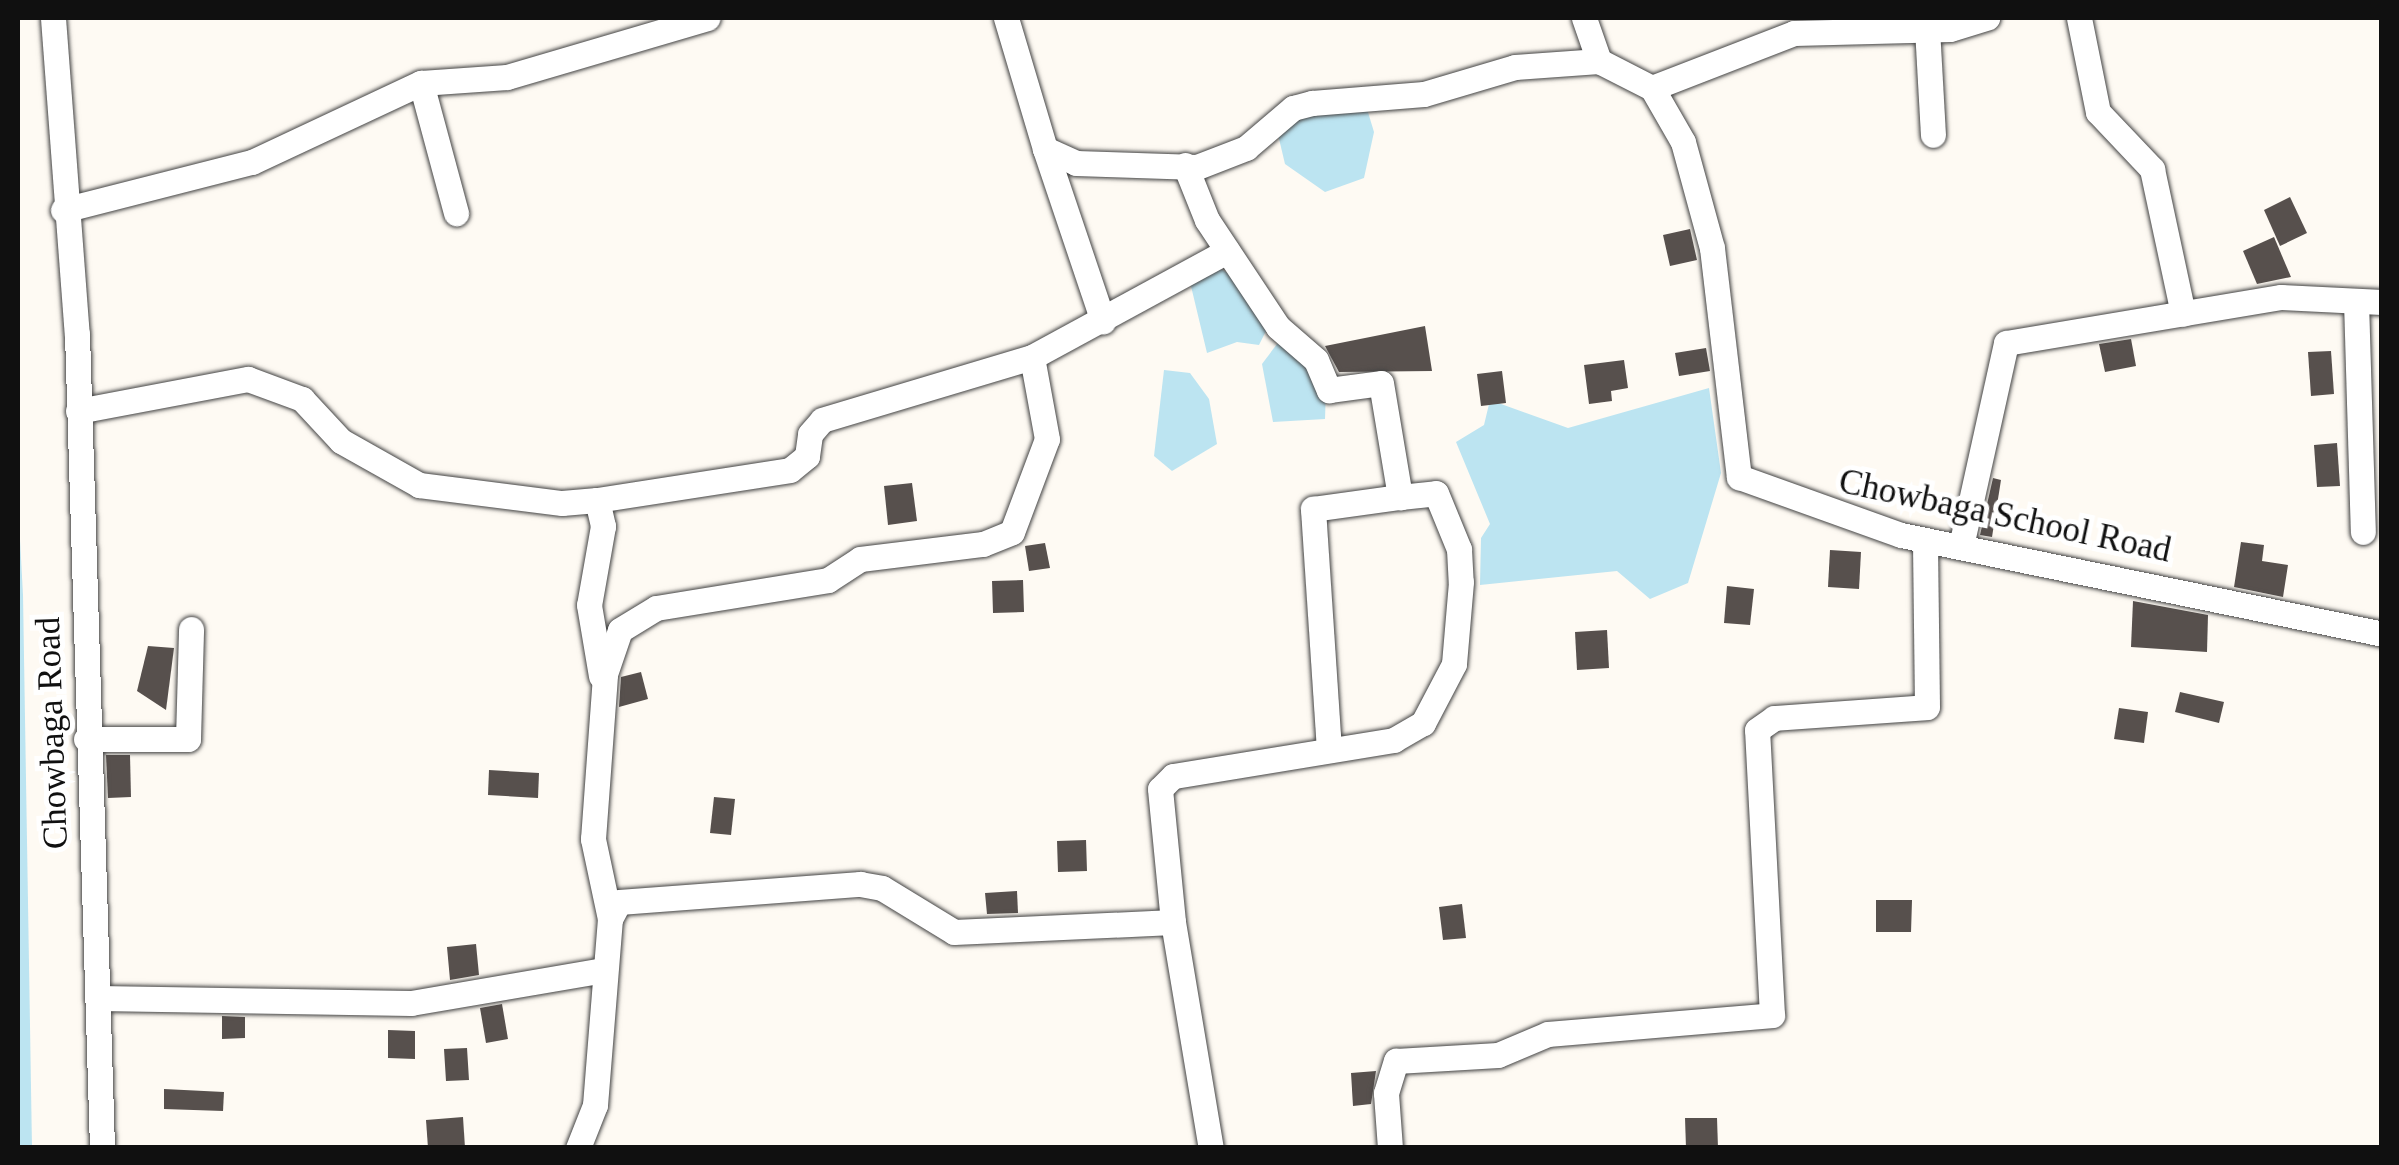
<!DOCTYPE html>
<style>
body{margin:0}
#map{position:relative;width:2399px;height:1165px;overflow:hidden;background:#fefaf3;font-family:"Times New Roman",serif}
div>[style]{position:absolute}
.water>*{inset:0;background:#bce4f1}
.building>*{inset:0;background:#57504d}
.roads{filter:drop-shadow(0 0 2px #434343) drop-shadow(0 0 2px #434343)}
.minor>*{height:25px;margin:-12.5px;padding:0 12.5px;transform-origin:12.5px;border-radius:12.5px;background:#fff}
span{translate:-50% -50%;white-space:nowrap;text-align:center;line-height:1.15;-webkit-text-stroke:10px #fff;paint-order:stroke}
.street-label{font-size:35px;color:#101010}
.frame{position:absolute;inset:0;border:20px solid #101010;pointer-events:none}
</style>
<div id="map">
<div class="water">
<i style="clip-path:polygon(1297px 103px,1367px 109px,1374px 132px,1364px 178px,1325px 192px,1285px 164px,1276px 126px)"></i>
<i style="clip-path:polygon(1208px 261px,1245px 284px,1269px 325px,1259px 345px,1237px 342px,1207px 353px,1190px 282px)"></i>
<i style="clip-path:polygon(1277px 344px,1305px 348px,1326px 387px,1325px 419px,1273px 422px,1262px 364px)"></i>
<i style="clip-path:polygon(1164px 370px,1190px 373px,1209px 399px,1217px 444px,1172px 471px,1154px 456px)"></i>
<i style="clip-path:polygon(1709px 388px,1721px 473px,1688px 583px,1650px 599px,1617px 571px,1480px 585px,1481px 538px,1490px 524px,1456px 442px,1484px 425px,1490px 400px,1568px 428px)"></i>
<i style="clip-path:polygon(18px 502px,23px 595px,32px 1148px,18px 1147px)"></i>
</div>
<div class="building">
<i style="clip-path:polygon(2290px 197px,2307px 233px,2280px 246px,2264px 210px)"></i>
<i style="clip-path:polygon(1690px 229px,1697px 260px,1670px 266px,1663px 235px)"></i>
<i style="clip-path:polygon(2274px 237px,2291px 277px,2257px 284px,2243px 251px)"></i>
<i style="clip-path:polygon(1425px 326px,1432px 371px,1339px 372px,1325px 346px)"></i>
<i style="clip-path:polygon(2131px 339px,2136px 366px,2105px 372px,2099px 344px)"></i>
<i style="clip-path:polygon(1706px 348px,1710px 371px,1679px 376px,1675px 353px)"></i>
<i style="clip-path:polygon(2331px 351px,2334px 394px,2311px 396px,2308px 352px)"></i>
<i style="clip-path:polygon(1624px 360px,1628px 388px,1611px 391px,1612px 401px,1589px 404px,1584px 365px)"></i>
<i style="clip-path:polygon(1502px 371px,1506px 403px,1481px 406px,1477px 374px)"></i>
<i style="clip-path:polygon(2337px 443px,2340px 486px,2317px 487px,2314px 445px)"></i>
<i style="clip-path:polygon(1993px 478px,2001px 480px,1992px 537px,1980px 535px)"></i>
<i style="clip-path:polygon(912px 483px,917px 521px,888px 525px,884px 486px)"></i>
<i style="clip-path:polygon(2241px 542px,2264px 545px,2262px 561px,2288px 565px,2283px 597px,2234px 587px)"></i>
<i style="clip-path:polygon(1045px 543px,1050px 568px,1029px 571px,1025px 546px)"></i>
<i style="clip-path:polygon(1830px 550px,1861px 552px,1859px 589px,1828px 587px)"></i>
<i style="clip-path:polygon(1023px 580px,1024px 612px,993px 613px,992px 581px)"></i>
<i style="clip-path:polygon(1727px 586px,1754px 589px,1750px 625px,1724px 623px)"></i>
<i style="clip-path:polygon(2133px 601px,2208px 615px,2207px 652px,2131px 647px)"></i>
<i style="clip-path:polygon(1607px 630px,1609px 668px,1577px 670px,1575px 632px)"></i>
<i style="clip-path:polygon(148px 646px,174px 648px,166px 710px,137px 691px)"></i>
<i style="clip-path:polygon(641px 672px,648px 699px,619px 707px,621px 677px)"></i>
<i style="clip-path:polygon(2180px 692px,2224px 702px,2219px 723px,2175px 712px)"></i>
<i style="clip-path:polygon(2119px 708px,2148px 712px,2144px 743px,2114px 739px)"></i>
<i style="clip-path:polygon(106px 755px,130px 755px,131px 797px,108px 798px)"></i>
<i style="clip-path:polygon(489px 770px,539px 773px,538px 798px,488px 795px)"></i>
<i style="clip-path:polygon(714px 797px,735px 799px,731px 835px,710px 833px)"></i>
<i style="clip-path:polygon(1086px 840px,1087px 871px,1058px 872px,1057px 841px)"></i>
<i style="clip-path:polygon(1017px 891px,1018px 913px,987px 914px,985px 893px)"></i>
<i style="clip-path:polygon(1876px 900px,1912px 900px,1911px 932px,1876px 932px)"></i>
<i style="clip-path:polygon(1462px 904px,1466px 938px,1443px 940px,1439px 907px)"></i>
<i style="clip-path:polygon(476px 944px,479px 975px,450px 980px,447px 947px)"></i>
<i style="clip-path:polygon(502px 1004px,508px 1039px,486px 1043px,480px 1008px)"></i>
<i style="clip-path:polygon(222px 1016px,245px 1017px,245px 1038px,222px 1039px)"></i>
<i style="clip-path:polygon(388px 1030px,415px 1031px,415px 1059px,388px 1058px)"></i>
<i style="clip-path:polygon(467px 1048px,469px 1080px,446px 1081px,444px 1049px)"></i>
<i style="clip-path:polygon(1376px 1071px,1371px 1104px,1353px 1106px,1351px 1073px)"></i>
<i style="clip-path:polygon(164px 1089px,224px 1092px,223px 1111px,164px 1109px)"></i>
<i style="clip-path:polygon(463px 1117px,465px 1148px,428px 1148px,426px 1120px)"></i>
<i style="clip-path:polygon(1685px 1118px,1717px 1118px,1718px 1148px,1686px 1148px)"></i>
</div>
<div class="roads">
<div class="minor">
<i style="left:53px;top:18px;width:317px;rotate:85.7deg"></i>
<i style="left:77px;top:334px;width:814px;rotate:88.24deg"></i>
<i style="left:1006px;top:18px;width:137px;rotate:73.4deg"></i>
<i style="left:1045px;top:149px;width:34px;rotate:24deg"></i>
<i style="left:1076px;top:163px;width:121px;rotate:1.9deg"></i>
<i style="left:1197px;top:167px;width:53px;rotate:-21.2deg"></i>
<i style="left:1246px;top:148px;width:62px;rotate:-40.4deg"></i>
<i style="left:1293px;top:108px;width:20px;rotate:-15deg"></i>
<i style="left:1312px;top:103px;width:112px;rotate:-4.6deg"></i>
<i style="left:1424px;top:94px;width:95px;rotate:-16.5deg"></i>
<i style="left:1515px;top:67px;width:84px;rotate:-4.1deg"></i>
<i style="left:1599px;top:61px;width:59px;rotate:27deg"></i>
<i style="left:1652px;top:88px;width:62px;rotate:60.1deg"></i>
<i style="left:1683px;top:142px;width:110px;rotate:74.7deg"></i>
<i style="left:1712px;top:248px;width:231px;rotate:83.3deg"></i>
<i style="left:1739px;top:477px;width:172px;rotate:19.7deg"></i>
<i style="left:1901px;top:535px;width:491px;rotate:11.6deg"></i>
<i style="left:1584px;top:18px;width:46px;rotate:70.8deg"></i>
<i style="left:2079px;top:18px;width:96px;rotate:78.6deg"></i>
<i style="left:2098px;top:112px;width:79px;rotate:46.5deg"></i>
<i style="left:2152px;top:169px;width:148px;rotate:77.9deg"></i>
<i style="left:1927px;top:28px;width:107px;rotate:86.8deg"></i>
<i style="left:421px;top:83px;width:135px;rotate:74.9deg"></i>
<i style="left:1652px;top:88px;width:152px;rotate:-21.2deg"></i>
<i style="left:1794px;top:33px;width:156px;rotate:-1.5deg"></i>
<i style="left:1950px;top:29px;width:39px;rotate:-17deg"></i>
<i style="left:1045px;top:149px;width:182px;rotate:71.4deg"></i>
<i style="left:1185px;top:165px;width:59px;rotate:68.2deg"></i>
<i style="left:1207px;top:220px;width:128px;rotate:56.4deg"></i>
<i style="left:1278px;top:327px;width:50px;rotate:41deg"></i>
<i style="left:1316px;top:360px;width:33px;rotate:67deg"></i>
<i style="left:1329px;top:390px;width:52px;rotate:-7.7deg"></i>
<i style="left:1381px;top:383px;width:116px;rotate:80.5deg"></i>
<i style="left:1400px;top:497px;width:36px;rotate:-6deg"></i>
<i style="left:1436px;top:493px;width:61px;rotate:67.7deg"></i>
<i style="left:1459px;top:549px;width:33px;rotate:87deg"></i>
<i style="left:1461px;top:582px;width:82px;rotate:94.9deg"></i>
<i style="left:1454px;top:664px;width:67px;rotate:117.7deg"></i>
<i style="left:1423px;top:723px;width:34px;rotate:150deg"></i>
<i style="left:1394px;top:740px;width:224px;rotate:170.7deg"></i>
<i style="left:1173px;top:776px;width:18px;rotate:135deg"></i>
<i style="left:1160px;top:789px;width:134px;rotate:84.4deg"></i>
<i style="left:1173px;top:922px;width:229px;rotate:80.5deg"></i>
<i style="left:63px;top:210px;width:195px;rotate:-14.3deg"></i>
<i style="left:252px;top:162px;width:187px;rotate:-25.1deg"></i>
<i style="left:421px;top:83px;width:86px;rotate:-4deg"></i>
<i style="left:507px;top:77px;width:209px;rotate:-16.4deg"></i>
<i style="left:2356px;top:301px;width:231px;rotate:88.3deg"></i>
<i style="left:78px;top:411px;width:173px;rotate:-10.7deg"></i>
<i style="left:248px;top:379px;width:58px;rotate:20.3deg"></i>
<i style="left:302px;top:399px;width:57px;rotate:47.1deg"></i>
<i style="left:341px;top:441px;width:90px;rotate:29.4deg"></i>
<i style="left:419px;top:485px;width:144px;rotate:7.2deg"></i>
<i style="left:562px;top:503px;width:35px;rotate:-5deg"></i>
<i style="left:597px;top:500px;width:195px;rotate:-8.8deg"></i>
<i style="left:790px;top:470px;width:22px;rotate:-39deg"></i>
<i style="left:807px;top:456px;width:22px;rotate:-82deg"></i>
<i style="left:810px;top:434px;width:18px;rotate:-49deg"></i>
<i style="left:822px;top:420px;width:219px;rotate:-16.7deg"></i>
<i style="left:1032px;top:357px;width:222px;rotate:-28.5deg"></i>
<i style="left:597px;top:500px;width:27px;rotate:77deg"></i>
<i style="left:603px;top:526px;width:80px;rotate:100deg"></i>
<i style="left:589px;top:605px;width:72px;rotate:80.4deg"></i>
<i style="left:1961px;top:546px;width:208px;rotate:-77.5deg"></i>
<i style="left:2006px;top:343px;width:279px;rotate:-9.5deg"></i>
<i style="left:2281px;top:297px;width:101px;rotate:2.8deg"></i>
<i style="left:86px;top:739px;width:102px"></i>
<i style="left:188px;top:739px;width:110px;rotate:-88.4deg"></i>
<i style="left:1329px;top:750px;width:242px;rotate:-93.8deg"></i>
<i style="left:1313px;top:509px;width:88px;rotate:-7.9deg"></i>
<i style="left:610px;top:919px;width:82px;rotate:-102deg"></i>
<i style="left:593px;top:839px;width:165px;rotate:-85.8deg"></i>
<i style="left:605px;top:674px;width:46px;rotate:-71.2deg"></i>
<i style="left:620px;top:630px;width:42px;rotate:-31.4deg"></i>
<i style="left:656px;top:608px;width:174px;rotate:-9.2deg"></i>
<i style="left:828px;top:580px;width:38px;rotate:-33deg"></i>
<i style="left:860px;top:559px;width:124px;rotate:-7deg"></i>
<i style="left:983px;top:544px;width:31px;rotate:-22deg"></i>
<i style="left:1012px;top:532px;width:99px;rotate:-69.4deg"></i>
<i style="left:1047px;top:439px;width:83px;rotate:-100.4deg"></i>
<i style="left:98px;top:998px;width:313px;rotate:0.9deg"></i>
<i style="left:411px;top:1003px;width:197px;rotate:-9.7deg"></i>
<i style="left:578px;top:1148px;width:46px;rotate:-68.4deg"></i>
<i style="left:595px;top:1105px;width:187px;rotate:-85.4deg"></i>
<i style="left:610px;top:919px;width:19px;rotate:-62deg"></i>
<i style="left:619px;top:902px;width:242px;rotate:-4.3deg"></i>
<i style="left:860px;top:884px;width:22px;rotate:10deg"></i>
<i style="left:882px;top:888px;width:84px;rotate:31.4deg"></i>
<i style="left:954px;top:932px;width:219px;rotate:-2.6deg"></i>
<i style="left:1390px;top:1148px;width:55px;rotate:-94.2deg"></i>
<i style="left:1386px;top:1093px;width:34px;rotate:-73deg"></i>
<i style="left:1396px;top:1061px;width:102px;rotate:-3.4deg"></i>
<i style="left:1498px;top:1055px;width:54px;rotate:-22.8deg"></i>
<i style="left:1548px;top:1034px;width:225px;rotate:-4.8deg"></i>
<i style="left:1772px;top:1015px;width:285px;rotate:-93deg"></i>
<i style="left:1757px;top:730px;width:21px;rotate:-35deg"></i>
<i style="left:1774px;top:718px;width:153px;rotate:-4.1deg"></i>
<i style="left:1927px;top:707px;width:167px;rotate:-90.7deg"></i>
</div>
</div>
<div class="street-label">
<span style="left:2005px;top:516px;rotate:12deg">Chowbaga School Road</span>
<span style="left:52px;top:733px;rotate:-92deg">Chowbaga Road</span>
</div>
<div class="frame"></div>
</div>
